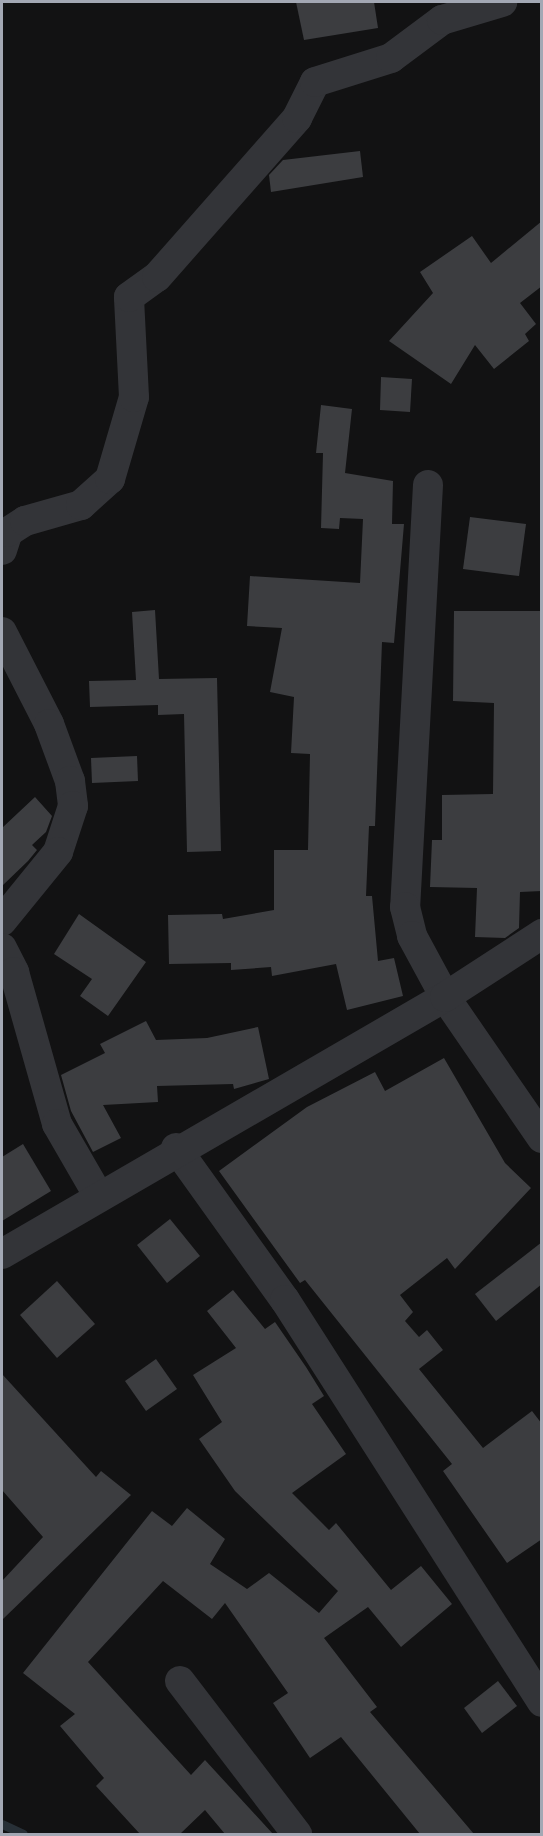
<!DOCTYPE html>
<style>
body{margin:0}
#map{position:relative;width:543px;height:1836px;overflow:hidden;background:#121213;font-family:"Work Sans",sans-serif}
div>[style]{position:absolute}
.stream>*{height:9px;margin:-4.5px;padding:0 4.5px;transform-origin:4.5px;border-radius:4.5px;background:#283037}
.building>*{inset:0;background:#3c3d40}
.street>*{height:30px;margin:-15px;padding:0 15px;transform-origin:15px;border-radius:15px;background:#333438}
span{translate:-50% -50%;white-space:nowrap;text-align:center;line-height:1.15;-webkit-text-stroke:4.5px #0d0d0e;paint-order:stroke}
.frame{position:absolute;inset:0;border:3px solid #a3a8b4;pointer-events:none}
</style>
<div id="map">
<div class="stream">
<i style="left:2px;top:1824px;width:23px;rotate:25deg"></i>
</div>
<div class="building">
<i style="clip-path:polygon(296px 2px,374px 2px,378px 28px,304px 40px)"></i>
<i style="clip-path:polygon(360px 151px,363px 177px,271px 192px,269px 175px,283px 160px)"></i>
<i style="clip-path:polygon(542px 221px,542px 286px,520px 303px,536px 324px,525px 334px,529px 341px,494px 369px,475px 345px,451px 384px,389px 341px,433px 293px,420px 272px,472px 236px,491px 263px)"></i>
<i style="clip-path:polygon(381px 377px,412px 379px,410px 412px,380px 410px)"></i>
<i style="clip-path:polygon(321px 405px,352px 409px,345px 473px,393px 481px,392px 524px,404px 524px,394px 643px,382px 642px,375px 826px,369px 826px,366px 896px,372px 896px,378px 961px,394px 958px,403px 996px,347px 1010px,336px 964px,272px 976px,271px 967px,231px 970px,231px 963px,169px 964px,168px 915px,222px 914px,223px 919px,274px 910px,274px 850px,308px 850px,310px 754px,291px 753px,294px 697px,270px 692px,282px 628px,247px 626px,250px 576px,360px 583px,363px 519px,340px 518px,339px 529px,321px 528px,323px 453px,316px 453px)"></i>
<i style="clip-path:polygon(470px 517px,526px 524px,519px 576px,463px 569px)"></i>
<i style="clip-path:polygon(155px 610px,159px 679px,217px 678px,221px 851px,187px 852px,184px 714px,158px 715px,158px 705px,90px 707px,89px 681px,136px 680px,132px 612px)"></i>
<i style="clip-path:polygon(454px 611px,542px 611px,542px 891px,520px 892px,519px 928px,505px 938px,475px 937px,477px 888px,430px 887px,432px 840px,442px 840px,442px 795px,493px 794px,494px 703px,453px 701px)"></i>
<i style="clip-path:polygon(137px 756px,138px 781px,92px 783px,91px 758px)"></i>
<i style="clip-path:polygon(35px 797px,52px 816px,46px 832px,32px 845px,37px 850px,28px 861px,2px 886px,2px 828px)"></i>
<i style="clip-path:polygon(79px 914px,146px 962px,108px 1016px,80px 996px,92px 979px,54px 954px)"></i>
<i style="clip-path:polygon(146px 1021px,156px 1040px,207px 1038px,258px 1027px,269px 1079px,234px 1089px,233px 1084px,157px 1086px,158px 1102px,103px 1105px,121px 1138px,93px 1152px,71px 1111px,61px 1075px,105px 1053px,100px 1044px)"></i>
<i style="clip-path:polygon(444px 1058px,505px 1163px,531px 1188px,455px 1269px,447px 1258px,400px 1295px,413px 1312px,405px 1321px,419px 1337px,427px 1330px,443px 1350px,419px 1369px,483px 1448px,532px 1411px,542px 1424px,542px 1539px,507px 1563px,443px 1471px,452px 1464px,305px 1280px,300px 1283px,219px 1171px,307px 1107px,375px 1072px,385px 1091px)"></i>
<i style="clip-path:polygon(23px 1144px,51px 1191px,2px 1221px,2px 1157px)"></i>
<i style="clip-path:polygon(170px 1219px,200px 1256px,167px 1283px,137px 1245px)"></i>
<i style="clip-path:polygon(542px 1242px,542px 1284px,496px 1321px,475px 1294px)"></i>
<i style="clip-path:polygon(57px 1281px,95px 1324px,57px 1358px,20px 1315px)"></i>
<i style="clip-path:polygon(233px 1290px,265px 1329px,275px 1322px,306px 1367px,324px 1396px,312px 1404px,346px 1454px,292px 1493px,329px 1530px,336px 1523px,391px 1590px,421px 1566px,452px 1604px,401px 1647px,368px 1607px,324px 1638px,377px 1707px,370px 1712px,474px 1834px,420px 1834px,341px 1737px,310px 1758px,273px 1703px,288px 1693px,225px 1603px,212px 1619px,163px 1581px,88px 1662px,191px 1775px,205px 1760px,273px 1834px,225px 1834px,205px 1810px,180px 1834px,140px 1834px,96px 1786px,104px 1778px,60px 1726px,75px 1714px,23px 1673px,152px 1511px,172px 1526px,187px 1508px,225px 1539px,210px 1564px,247px 1589px,269px 1573px,319px 1613px,338px 1591px,235px 1491px,199px 1439px,222px 1422px,193px 1375px,236px 1348px,207px 1311px)"></i>
<i style="clip-path:polygon(156px 1359px,177px 1389px,146px 1411px,125px 1381px)"></i>
<i style="clip-path:polygon(2px 1374px,96px 1477px,101px 1471px,131px 1495px,2px 1620px,2px 1581px,43px 1537px,2px 1490px)"></i>
<i style="clip-path:polygon(498px 1681px,517px 1706px,482px 1733px,464px 1708px)"></i>
</div>
<div class="street">
<i style="left:428px;top:485px;width:423px;rotate:93.1deg"></i>
<i style="left:405px;top:907px;width:30px;rotate:76deg"></i>
<i style="left:412px;top:936px;width:69px;rotate:61.6deg"></i>
<i style="left:445px;top:997px;width:171px;rotate:55.5deg"></i>
<i style="left:2px;top:550px;width:19px;rotate:-72deg"></i>
<i style="left:8px;top:532px;width:20px;rotate:-33deg"></i>
<i style="left:25px;top:521px;width:58px;rotate:-15.9deg"></i>
<i style="left:81px;top:505px;width:39px;rotate:-42deg"></i>
<i style="left:110px;top:479px;width:85px;rotate:-73.7deg"></i>
<i style="left:134px;top:397px;width:100px;rotate:-92.9deg"></i>
<i style="left:129px;top:297px;width:34px;rotate:-36deg"></i>
<i style="left:157px;top:277px;width:212px;rotate:-48.6deg"></i>
<i style="left:297px;top:118px;width:40px;rotate:-63.4deg"></i>
<i style="left:315px;top:82px;width:80px;rotate:-17.5deg"></i>
<i style="left:391px;top:58px;width:64px;rotate:-36.7deg"></i>
<i style="left:442px;top:20px;width:63px;rotate:-16.7deg"></i>
<i style="left:2px;top:632px;width:103px;rotate:62.9deg"></i>
<i style="left:49px;top:724px;width:61px;rotate:69.8deg"></i>
<i style="left:70px;top:781px;width:25px;rotate:83deg"></i>
<i style="left:73px;top:806px;width:48px;rotate:108.1deg"></i>
<i style="left:58px;top:852px;width:89px;rotate:129.1deg"></i>
<i style="left:2px;top:948px;width:27px;rotate:63deg"></i>
<i style="left:14px;top:972px;width:158px;rotate:74.2deg"></i>
<i style="left:57px;top:1124px;width:82px;rotate:60deg"></i>
<i style="left:176px;top:1148px;width:187px;rotate:54.4deg"></i>
<i style="left:285px;top:1300px;width:477px;rotate:57.4deg"></i>
<i style="left:2px;top:1254px;width:512px;rotate:-30.12deg"></i>
<i style="left:445px;top:997px;width:116px;rotate:-33deg"></i>
<i style="left:180px;top:1681px;width:193px;rotate:52.6deg"></i>
</div>
<div class="frame"></div>
</div>
